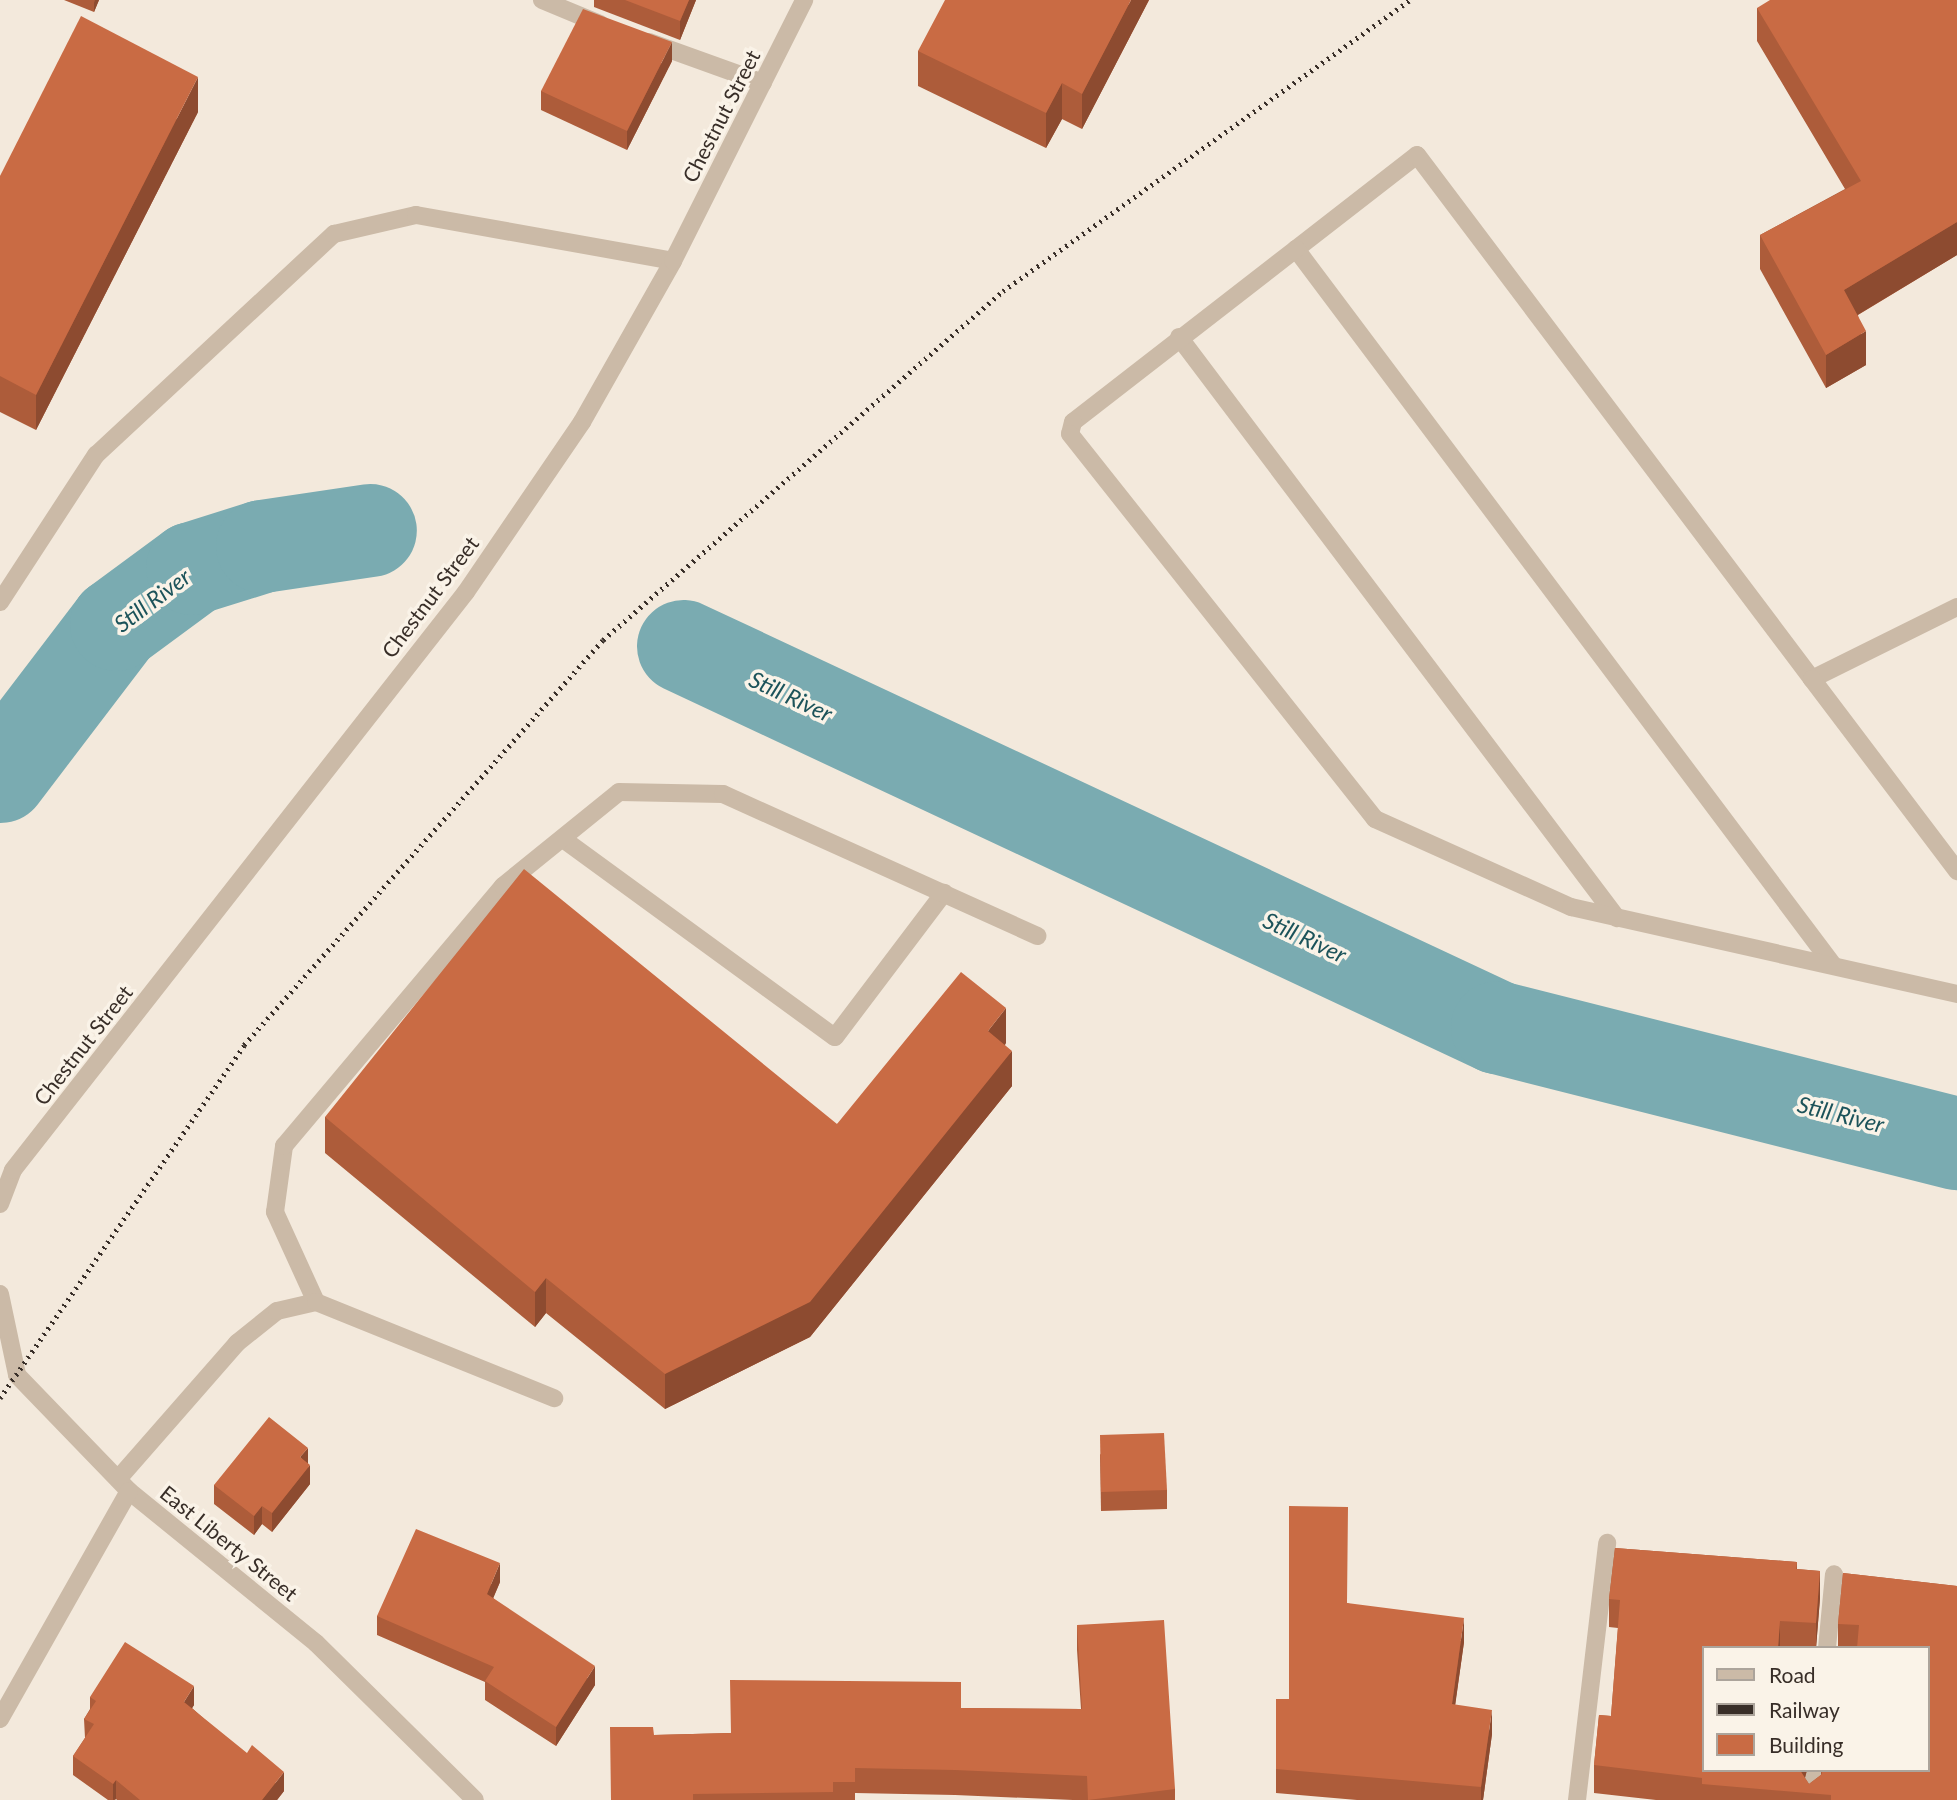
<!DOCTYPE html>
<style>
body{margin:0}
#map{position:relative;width:1957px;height:1800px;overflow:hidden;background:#f3e9dc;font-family:Lato,sans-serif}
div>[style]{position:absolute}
.river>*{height:93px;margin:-46.5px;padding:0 46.5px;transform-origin:46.5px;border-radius:46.5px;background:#7aabb1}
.lane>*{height:18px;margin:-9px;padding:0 9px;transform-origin:9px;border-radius:9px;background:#cbbaa7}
.street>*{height:18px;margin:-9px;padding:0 9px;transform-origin:9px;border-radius:9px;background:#cbbaa7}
.rail>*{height:5px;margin-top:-2.5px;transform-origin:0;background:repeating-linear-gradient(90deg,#382e28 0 2px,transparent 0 7px)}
.wall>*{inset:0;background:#ad5c3a}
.shaded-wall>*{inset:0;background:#8d4b30}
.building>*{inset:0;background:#c96b44}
span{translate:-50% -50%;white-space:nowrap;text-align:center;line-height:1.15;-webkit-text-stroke:7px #faf3e8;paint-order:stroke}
.street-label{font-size:21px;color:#382e28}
.water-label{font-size:23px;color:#1c535a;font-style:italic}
.legend{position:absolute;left:1702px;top:1646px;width:228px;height:126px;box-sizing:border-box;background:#faf3e8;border:2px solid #aca49b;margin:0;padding:9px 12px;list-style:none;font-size:21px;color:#382e28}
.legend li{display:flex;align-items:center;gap:14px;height:35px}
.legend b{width:35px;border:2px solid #aca49b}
</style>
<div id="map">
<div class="river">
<i style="left:683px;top:646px;width:899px;rotate:25.08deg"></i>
<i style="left:1497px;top:1027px;width:474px;rotate:14.2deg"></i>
<i style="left:0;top:776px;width:191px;rotate:-52.7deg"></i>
<i style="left:116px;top:624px;width:94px;rotate:-36.4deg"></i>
<i style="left:192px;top:568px;width:73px;rotate:-17.4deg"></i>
<i style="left:262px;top:546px;width:109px;rotate:-8.4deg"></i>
</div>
<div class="lane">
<i style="left:542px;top:0;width:63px;rotate:22.5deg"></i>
<i style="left:649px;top:42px;width:121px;rotate:19.8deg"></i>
<i style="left:1296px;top:249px;width:153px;rotate:-37.8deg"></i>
<i style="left:1417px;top:155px;width:656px;rotate:52.99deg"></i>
<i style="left:1179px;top:337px;width:728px;rotate:52.99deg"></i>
<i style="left:0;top:602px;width:176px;rotate:-56.9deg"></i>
<i style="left:96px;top:455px;width:325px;rotate:-42.9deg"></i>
<i style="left:334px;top:234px;width:84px;rotate:-13deg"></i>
<i style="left:416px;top:215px;width:261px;rotate:10.1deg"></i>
<i style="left:1957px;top:607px;width:162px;rotate:153.6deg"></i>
<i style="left:1812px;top:679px;width:241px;rotate:52.9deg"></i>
<i style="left:563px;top:839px;width:336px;rotate:36.1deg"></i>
<i style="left:835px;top:1037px;width:181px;rotate:-52.9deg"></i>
<i style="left:1833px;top:965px;width:895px;rotate:-126.87deg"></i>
<i style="left:1296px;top:249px;width:282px;rotate:142.2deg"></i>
<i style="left:1073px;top:422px;width:12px;rotate:104deg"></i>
<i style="left:1070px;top:434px;width:491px;rotate:51.6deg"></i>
<i style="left:1375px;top:819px;width:215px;rotate:24.2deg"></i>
<i style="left:1571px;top:907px;width:396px;rotate:12.7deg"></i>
<i style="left:316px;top:1302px;width:99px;rotate:-114.5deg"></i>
<i style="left:275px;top:1212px;width:67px;rotate:-82.2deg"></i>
<i style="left:284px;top:1146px;width:340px;rotate:-49.9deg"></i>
<i style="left:503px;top:886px;width:149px;rotate:-39deg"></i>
<i style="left:619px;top:792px;width:104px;rotate:1.1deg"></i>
<i style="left:723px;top:794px;width:345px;rotate:24.3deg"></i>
<i style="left:118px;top:1479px;width:181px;rotate:-48.8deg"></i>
<i style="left:237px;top:1343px;width:51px;rotate:-38.7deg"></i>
<i style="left:277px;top:1311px;width:40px;rotate:-13deg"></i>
<i style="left:316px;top:1302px;width:257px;rotate:22deg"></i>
<i style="left:1827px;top:1648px;width:74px;rotate:-84.6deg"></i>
<i style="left:1577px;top:1800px;width:259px;rotate:-83.3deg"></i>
<i style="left:1811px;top:1800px;width:30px;rotate:-84deg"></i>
</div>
<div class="street">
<i style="left:0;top:1204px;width:36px;rotate:-69deg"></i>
<i style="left:13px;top:1170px;width:734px;rotate:-51.91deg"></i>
<i style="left:466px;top:592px;width:206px;rotate:-55.7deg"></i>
<i style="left:582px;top:422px;width:185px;rotate:-60.5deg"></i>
<i style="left:673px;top:261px;width:292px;rotate:-63.3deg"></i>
<i style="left:0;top:1294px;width:83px;rotate:78.1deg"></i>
<i style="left:17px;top:1375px;width:161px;rotate:46deg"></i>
<i style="left:129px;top:1491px;width:241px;rotate:39.1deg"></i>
<i style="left:316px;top:1643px;width:223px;rotate:44.6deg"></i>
<i style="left:0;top:1719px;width:262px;rotate:-60.5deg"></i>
</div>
<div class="rail">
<i style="left:0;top:1398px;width:429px;rotate:-55.3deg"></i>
<i style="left:244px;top:1045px;width:541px;rotate:-48.45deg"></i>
<i style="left:603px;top:640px;width:531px;rotate:-41.1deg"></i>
<i style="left:1003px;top:291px;width:500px;rotate:-35.56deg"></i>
</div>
<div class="wall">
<i style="clip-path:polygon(64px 0,99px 0,94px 12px)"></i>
<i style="clip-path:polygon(594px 0,696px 0,680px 40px,594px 7px)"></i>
<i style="clip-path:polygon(1149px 0,1082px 129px,1062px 119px,1046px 148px,918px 86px,918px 51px)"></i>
<i style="clip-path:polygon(1957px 0,1957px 255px,1858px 315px,1866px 365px,1826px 388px,1760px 269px,1760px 235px,1845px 189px,1757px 41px,1757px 8px)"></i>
<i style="clip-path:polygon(672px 61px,627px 150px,541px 110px,541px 91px)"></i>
<i style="clip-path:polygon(198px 112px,36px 430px,0 412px,0 176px)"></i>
<i style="clip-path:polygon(1006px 1043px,1005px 1045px,1012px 1086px,810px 1337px,665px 1409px,546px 1313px,535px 1327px,325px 1153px,325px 1117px,837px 1124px)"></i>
<i style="clip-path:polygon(1100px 1454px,1167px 1490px,1167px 1509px,1101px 1511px)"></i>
<i style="clip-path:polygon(308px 1463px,310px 1484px,272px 1532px,262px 1524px,254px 1535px,214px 1504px,214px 1485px)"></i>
<i style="clip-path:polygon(1615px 1548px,1797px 1562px,1797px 1569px,1820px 1571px,1820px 1598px,1816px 1648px,1703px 1648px,1703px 1770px,1807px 1770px,1805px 1778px,1809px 1784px,1821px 1775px,1821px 1770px,1927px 1770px,1927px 1648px,1838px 1648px,1838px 1624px,1843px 1573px,1957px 1586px,1957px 1800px,1656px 1800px,1594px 1793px,1594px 1765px,1599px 1715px,1611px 1716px,1618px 1628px,1609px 1627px,1609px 1599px)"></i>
<i style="clip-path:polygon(500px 1582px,493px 1598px,595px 1685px,556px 1746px,485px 1700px,485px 1682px,377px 1635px,377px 1616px)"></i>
<i style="clip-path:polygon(1347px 1603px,1464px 1642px,1455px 1705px,1492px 1734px,1483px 1800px,1357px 1800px,1276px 1793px,1276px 1699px,1289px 1699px)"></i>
<i style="clip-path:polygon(1077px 1625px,1175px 1789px,1175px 1800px,1073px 1800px,955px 1795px,855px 1793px,855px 1800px,611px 1800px,654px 1735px,730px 1733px,961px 1708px,1081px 1709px,1077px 1650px)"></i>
<i style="clip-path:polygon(90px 1697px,194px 1705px,192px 1708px,284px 1791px,277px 1800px,117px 1800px,116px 1799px,115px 1800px,108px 1800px,73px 1775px,73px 1756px,85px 1738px,84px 1719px,90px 1709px)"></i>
</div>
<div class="shaded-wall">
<i style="clip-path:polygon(95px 0,99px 0,94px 12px,94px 3px)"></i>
<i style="clip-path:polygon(689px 0,696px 0,680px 40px,680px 21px)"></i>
<i style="clip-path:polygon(1131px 0,1149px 0,1082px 129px,1082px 94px)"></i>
<i style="clip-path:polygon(672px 42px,672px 61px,627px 150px,627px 131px)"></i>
<i style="clip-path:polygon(198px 77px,198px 112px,36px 430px,36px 395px)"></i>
<i style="clip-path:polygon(1062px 83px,1062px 119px,1046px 148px,1046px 113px)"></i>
<i style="clip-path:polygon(1957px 222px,1957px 255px,1844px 323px,1844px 290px)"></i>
<i style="clip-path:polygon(1866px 331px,1866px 365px,1826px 388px,1826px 355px)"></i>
<i style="clip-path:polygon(1006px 1008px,1006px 1043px,988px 1067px,988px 1031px)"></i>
<i style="clip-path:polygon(1012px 1051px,1012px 1086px,810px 1337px,665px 1409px,665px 1374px)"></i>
<i style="clip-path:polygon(546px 1278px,546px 1313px,535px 1327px,535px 1292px)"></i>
<i style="clip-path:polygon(308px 1448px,308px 1467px,300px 1457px)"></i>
<i style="clip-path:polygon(310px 1465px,310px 1484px,272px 1532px,272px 1513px)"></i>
<i style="clip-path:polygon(262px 1506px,262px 1524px,254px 1535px,254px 1516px)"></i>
<i style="clip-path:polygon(500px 1563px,500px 1582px,487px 1613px,487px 1594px)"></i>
<i style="clip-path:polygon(1820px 1571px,1820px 1598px,1816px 1648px,1816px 1623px)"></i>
<i style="clip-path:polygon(1464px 1618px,1464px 1642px,1452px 1728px,1452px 1704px)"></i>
<i style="clip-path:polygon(1780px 1621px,1780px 1648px,1778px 1648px)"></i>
<i style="clip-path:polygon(595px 1666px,595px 1685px,556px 1746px,556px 1727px)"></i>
<i style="clip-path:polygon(194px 1686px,194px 1705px,184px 1721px,184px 1702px)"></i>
<i style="clip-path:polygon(1492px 1710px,1492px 1734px,1483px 1800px,1481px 1800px,1481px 1787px)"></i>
<i style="clip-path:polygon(1800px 1770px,1807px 1770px,1801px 1792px)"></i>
<i style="clip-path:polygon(284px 1772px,284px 1791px,277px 1800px,262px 1800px)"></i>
<i style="clip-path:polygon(116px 1780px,116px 1799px,113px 1800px,113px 1784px)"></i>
</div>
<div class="building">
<i style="clip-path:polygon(625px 0,689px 0,680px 21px)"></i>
<i style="clip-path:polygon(945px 0,1131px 0,1082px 94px,1062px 83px,1046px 113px,918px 51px)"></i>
<i style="clip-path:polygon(1770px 0,1957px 0,1957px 222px,1844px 290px,1866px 331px,1826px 355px,1760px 235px,1861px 181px,1757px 8px)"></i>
<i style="clip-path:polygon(583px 9px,672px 42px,627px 131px,541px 91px)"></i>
<i style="clip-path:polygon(81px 16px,198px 77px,36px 395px,0 376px,0 176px)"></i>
<i style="clip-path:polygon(524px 869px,837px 1124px,961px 972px,1006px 1008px,988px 1031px,1012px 1051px,810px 1302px,665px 1374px,546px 1278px,535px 1292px,325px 1117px)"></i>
<i style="clip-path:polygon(269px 1417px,308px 1448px,300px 1457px,310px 1465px,272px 1513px,262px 1506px,254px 1516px,214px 1485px)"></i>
<i style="clip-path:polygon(1164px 1433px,1167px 1490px,1101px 1492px,1100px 1435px)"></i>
<i style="clip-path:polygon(1289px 1506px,1348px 1507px,1347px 1603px,1464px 1618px,1452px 1704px,1492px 1710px,1481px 1787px,1276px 1769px,1276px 1699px,1289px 1699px)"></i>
<i style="clip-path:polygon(416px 1529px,500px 1563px,487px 1594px,595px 1666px,556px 1727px,485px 1681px,494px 1667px,377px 1616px)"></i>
<i style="clip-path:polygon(1615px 1548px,1797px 1562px,1796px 1569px,1820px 1571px,1816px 1623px,1780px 1621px,1778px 1648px,1703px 1648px,1703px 1770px,1800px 1770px,1809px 1784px,1822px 1774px,1822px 1770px,1927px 1770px,1927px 1648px,1857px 1648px,1859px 1625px,1838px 1624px,1843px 1573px,1957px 1586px,1957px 1800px,1831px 1800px,1831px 1795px,1702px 1784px,1702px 1778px,1594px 1765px,1599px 1715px,1611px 1716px,1620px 1600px,1609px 1599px)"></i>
<i style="clip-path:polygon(1164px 1620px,1175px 1789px,1088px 1800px,1087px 1776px,955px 1770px,855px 1768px,855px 1782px,833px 1782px,833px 1792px,693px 1794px,693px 1800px,611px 1800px,610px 1727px,653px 1727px,654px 1735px,731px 1733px,730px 1680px,961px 1682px,961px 1708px,1082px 1709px,1077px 1625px)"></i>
<i style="clip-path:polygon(125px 1642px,194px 1686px,184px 1702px,247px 1753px,252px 1745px,284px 1772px,262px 1800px,140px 1800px,116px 1780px,113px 1784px,73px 1756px,94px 1724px,84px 1719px,96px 1701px,90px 1697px)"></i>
</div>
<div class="street-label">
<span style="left:721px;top:116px;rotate:-63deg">Chestnut Street</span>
<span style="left:430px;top:597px;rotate:-53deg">Chestnut Street</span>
<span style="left:83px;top:1045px;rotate:-52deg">Chestnut Street</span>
<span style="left:229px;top:1543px;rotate:39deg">East Liberty Street</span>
</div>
<div class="water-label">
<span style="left:152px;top:600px;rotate:-37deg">Still River</span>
<span style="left:791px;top:696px;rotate:25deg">Still River</span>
<span style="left:1305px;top:937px;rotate:25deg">Still River</span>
<span style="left:1841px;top:1114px;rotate:14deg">Still River</span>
</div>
<ul class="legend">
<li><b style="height:9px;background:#cbbaa7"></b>Road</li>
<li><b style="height:9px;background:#382e28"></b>Railway</li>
<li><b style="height:19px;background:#c96b44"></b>Building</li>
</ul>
</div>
